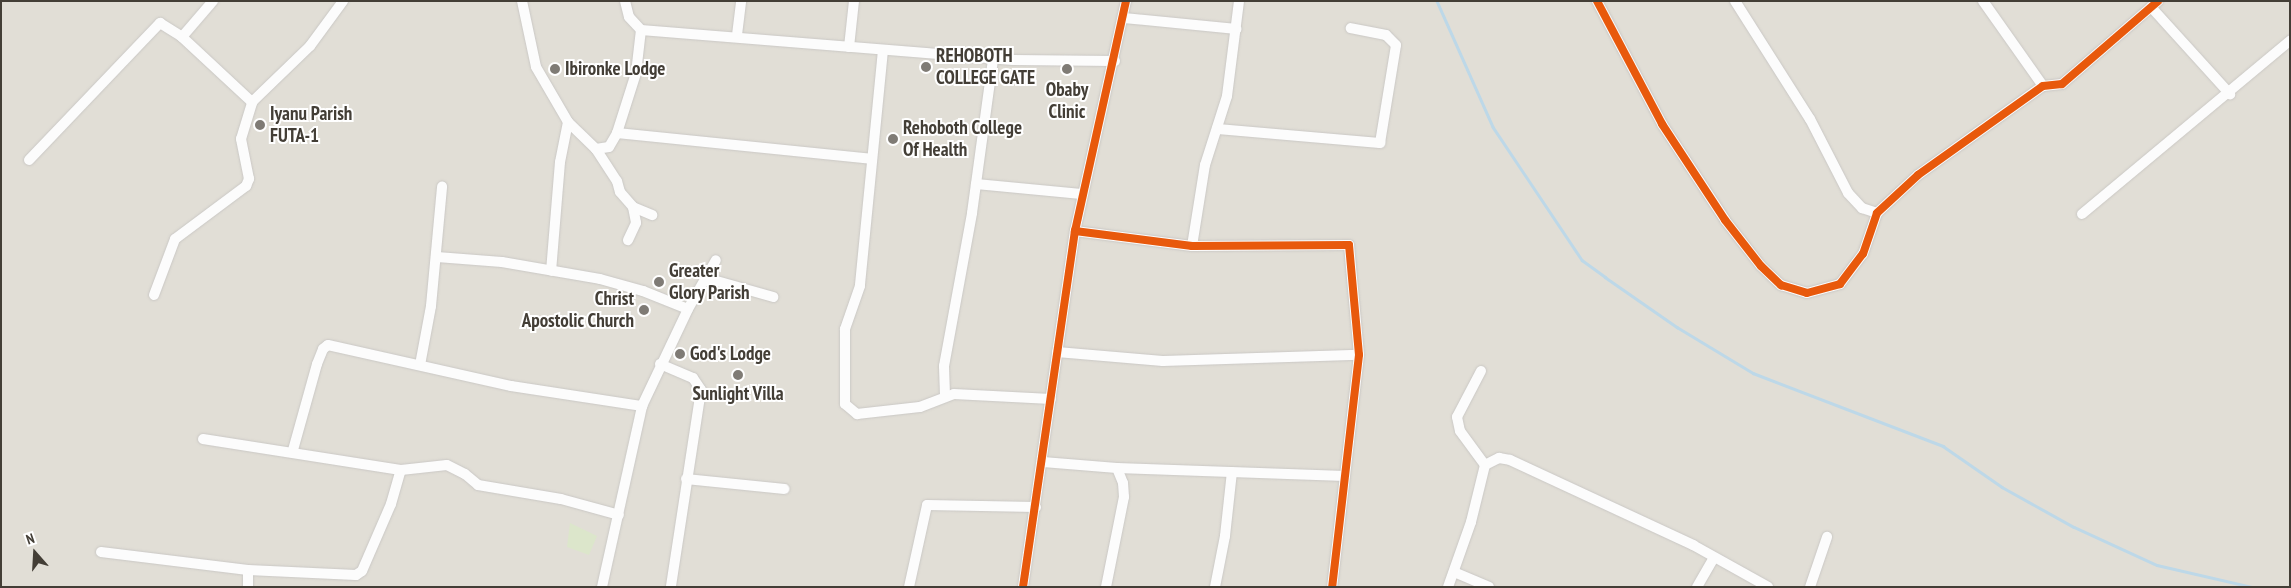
<!DOCTYPE html>
<style>
body{margin:0}
#map{position:relative;width:2291px;height:588px;overflow:hidden;background:#eeece9;font-family:"PT Sans Narrow",sans-serif}
div>[style]{position:absolute}
.residential>*{inset:0;background:#e1ded6}
.green>*{inset:0;background:#dce6cb}
.stream>*{height:2.5px;margin:-1.25px;padding:0 1.25px;transform-origin:1.25px;border-radius:1.25px;background:#bdd8e8}
.roads{filter:drop-shadow(0 0 1px #cac8c5) drop-shadow(0 0 1px #cac8c5)}
.minor>*{height:10px;margin:-5px;padding:0 5px;transform-origin:5px;border-radius:5px;background:#fcfcfc}
.cycleway>*{height:8px;margin:-4px;padding:0 4px;transform-origin:4px;border-radius:4px;background:#e8590c}
.dots>*{width:14px;height:14px;translate:-50% -50%;box-sizing:border-box;border:2px solid #fff;border-radius:50%}
span{translate:-50% -50%;white-space:nowrap;text-align:center;line-height:1.15;-webkit-text-stroke:4px #fff;paint-order:stroke}
.poi-label{font-size:19px;color:#433e36;font-weight:700}
.left{translate:0 -50%;text-align:left}
.right{translate:-100% -50%;text-align:right}
.frame{position:absolute;inset:0;border:2px solid #433e36;pointer-events:none}
.north{position:absolute;left:10px;top:528px;width:50px;height:50px;-webkit-text-stroke:4px #fff;paint-order:stroke;rotate:341deg;font-size:14px;font-weight:700;line-height:20px;text-align:center;color:#433e36}
.north::after{content:'';display:block;margin:auto;width:18px;height:22px;background:#433e36;clip-path:polygon(50% 0,100% 100%,50% 72%,0 100%)}
</style>
<div id="map">
<div class="residential">
<i style="clip-path:polygon(1px 1px,2290px 1px,2290px 587px,1px 587px)"></i>
</div>
<div class="green">
<i style="clip-path:polygon(570px 523px,597px 536px,589px 555px,567px 547px)"></i>
</div>
<div class="stream">
<i style="left:1437px;top:1px;width:138px;rotate:66deg"></i>
<i style="left:1493px;top:127px;width:160px;rotate:56.2deg"></i>
<i style="left:1582px;top:260px;width:29px;rotate:36deg"></i>
<i style="left:1605px;top:277px;width:88px;rotate:34.8deg"></i>
<i style="left:1677px;top:327px;width:89px;rotate:31.2deg"></i>
<i style="left:1753px;top:373px;width:204px;rotate:21deg"></i>
<i style="left:1943px;top:446px;width:72px;rotate:34.8deg"></i>
<i style="left:2002px;top:487px;width:82px;rotate:29.1deg"></i>
<i style="left:2074px;top:527px;width:91px;rotate:24.6deg"></i>
<i style="left:2157px;top:565px;width:98px;rotate:13deg"></i>
</div>
<div class="roads">
<div class="minor">
<i style="left:522px;top:1px;width:67px;rotate:78deg"></i>
<i style="left:536px;top:67px;width:64px;rotate:59.8deg"></i>
<i style="left:568px;top:122px;width:41px;rotate:101.3deg"></i>
<i style="left:560px;top:162px;width:109px;rotate:94.7deg"></i>
<i style="left:625px;top:1px;width:16px;rotate:76deg"></i>
<i style="left:629px;top:17px;width:18px;rotate:47deg"></i>
<i style="left:641px;top:30px;width:373px;rotate:4.6deg"></i>
<i style="left:1013px;top:60px;width:102px;rotate:0.6deg"></i>
<i style="left:1597px;top:1px;width:139px;rotate:62.1deg"></i>
<i style="left:1662px;top:124px;width:115px;rotate:56.7deg"></i>
<i style="left:1725px;top:220px;width:58px;rotate:52deg"></i>
<i style="left:1761px;top:266px;width:28px;rotate:44deg"></i>
<i style="left:1781px;top:285px;width:27px;rotate:17deg"></i>
<i style="left:1807px;top:293px;width:34px;rotate:-15deg"></i>
<i style="left:1840px;top:284px;width:38px;rotate:-53deg"></i>
<i style="left:1863px;top:254px;width:43px;rotate:-71.1deg"></i>
<i style="left:1877px;top:213px;width:56px;rotate:-42.8deg"></i>
<i style="left:1918px;top:175px;width:153px;rotate:-35.5deg"></i>
<i style="left:2043px;top:86px;width:19px;rotate:-6deg"></i>
<i style="left:2062px;top:84px;width:127px;rotate:-40.8deg"></i>
<i style="left:1735px;top:1px;width:140px;rotate:57.6deg"></i>
<i style="left:1810px;top:119px;width:83px;rotate:62.8deg"></i>
<i style="left:1848px;top:193px;width:21px;rotate:47deg"></i>
<i style="left:1862px;top:208px;width:16px;rotate:18deg"></i>
<i style="left:1983px;top:1px;width:104px;rotate:54.8deg"></i>
<i style="left:2151px;top:7px;width:118px;rotate:47.8deg"></i>
<i style="left:1124px;top:18px;width:113px;rotate:5.6deg"></i>
<i style="left:737px;top:35px;width:34px;rotate:-83deg"></i>
<i style="left:182px;top:37px;width:48px;rotate:-49.3deg"></i>
<i style="left:849px;top:47px;width:46px;rotate:-83.8deg"></i>
<i style="left:883px;top:50px;width:237px;rotate:95.6deg"></i>
<i style="left:860px;top:286px;width:46px;rotate:109.2deg"></i>
<i style="left:845px;top:329px;width:75px;rotate:90deg"></i>
<i style="left:845px;top:404px;width:16px;rotate:40deg"></i>
<i style="left:857px;top:414px;width:63px;rotate:-6.3deg"></i>
<i style="left:920px;top:407px;width:36px;rotate:-21deg"></i>
<i style="left:954px;top:394px;width:97px;rotate:3deg"></i>
<i style="left:568px;top:122px;width:39px;rotate:44deg"></i>
<i style="left:596px;top:149px;width:13px;rotate:-9deg"></i>
<i style="left:609px;top:147px;width:16px;rotate:-60deg"></i>
<i style="left:617px;top:133px;width:63px;rotate:-72.4deg"></i>
<i style="left:636px;top:73px;width:43px;rotate:-83.4deg"></i>
<i style="left:1217px;top:129px;width:164px;rotate:4.9deg"></i>
<i style="left:1380px;top:143px;width:99px;rotate:-80.7deg"></i>
<i style="left:1396px;top:45px;width:14px;rotate:-135deg"></i>
<i style="left:1386px;top:35px;width:36px;rotate:-169deg"></i>
<i style="left:617px;top:133px;width:255px;rotate:5.8deg"></i>
<i style="left:596px;top:149px;width:38px;rotate:57deg"></i>
<i style="left:617px;top:181px;width:11px;rotate:75deg"></i>
<i style="left:620px;top:192px;width:20px;rotate:49deg"></i>
<i style="left:633px;top:207px;width:16px;rotate:79deg"></i>
<i style="left:636px;top:223px;width:19px;rotate:115deg"></i>
<i style="left:29px;top:160px;width:190px;rotate:-46.3deg"></i>
<i style="left:160px;top:23px;width:26px;rotate:32deg"></i>
<i style="left:182px;top:37px;width:96px;rotate:42.9deg"></i>
<i style="left:976px;top:184px;width:106px;rotate:5.4deg"></i>
<i style="left:633px;top:207px;width:21px;rotate:23deg"></i>
<i style="left:2082px;top:214px;width:271px;rotate:-39.8deg"></i>
<i style="left:1075px;top:231px;width:118px;rotate:7.3deg"></i>
<i style="left:1192px;top:246px;width:157px;rotate:-0.4deg"></i>
<i style="left:1349px;top:245px;width:110px;rotate:84.8deg"></i>
<i style="left:1359px;top:355px;width:234px;rotate:96.6deg"></i>
<i style="left:1192px;top:246px;width:82px;rotate:-80.9deg"></i>
<i style="left:1205px;top:165px;width:72px;rotate:-72.3deg"></i>
<i style="left:1227px;top:96px;width:96px;rotate:-82.8deg"></i>
<i style="left:437px;top:257px;width:65px;rotate:4.4deg"></i>
<i style="left:502px;top:262px;width:99px;rotate:9.8deg"></i>
<i style="left:600px;top:279px;width:45px;rotate:15.6deg"></i>
<i style="left:643px;top:291px;width:48px;rotate:21.8deg"></i>
<i style="left:706px;top:278px;width:70px;rotate:15.8deg"></i>
<i style="left:154px;top:295px;width:60px;rotate:-69.4deg"></i>
<i style="left:175px;top:239px;width:89px;rotate:-36.7deg"></i>
<i style="left:246px;top:186px;width:8px;rotate:-67deg"></i>
<i style="left:249px;top:179px;width:41px;rotate:-101.3deg"></i>
<i style="left:241px;top:139px;width:39px;rotate:-73deg"></i>
<i style="left:252px;top:102px;width:81px;rotate:-44deg"></i>
<i style="left:310px;top:46px;width:56px;rotate:-53.7deg"></i>
<i style="left:1057px;top:352px;width:106px;rotate:4.9deg"></i>
<i style="left:1163px;top:361px;width:196px;rotate:-1.8deg"></i>
<i style="left:660px;top:364px;width:36px;rotate:23deg"></i>
<i style="left:693px;top:378px;width:14px;rotate:56deg"></i>
<i style="left:701px;top:390px;width:199px;rotate:98.7deg"></i>
<i style="left:420px;top:365px;width:60px;rotate:-79.4deg"></i>
<i style="left:431px;top:306px;width:120px;rotate:-84.7deg"></i>
<i style="left:1481px;top:371px;width:52px;rotate:117.6deg"></i>
<i style="left:1457px;top:417px;width:14px;rotate:78deg"></i>
<i style="left:1460px;top:431px;width:42px;rotate:53.7deg"></i>
<i style="left:945px;top:395px;width:29px;rotate:-92deg"></i>
<i style="left:944px;top:366px;width:156px;rotate:-79.6deg"></i>
<i style="left:972px;top:213px;width:155px;rotate:-82.2deg"></i>
<i style="left:203px;top:439px;width:200px;rotate:8.9deg"></i>
<i style="left:401px;top:470px;width:46px;rotate:-6.2deg"></i>
<i style="left:447px;top:465px;width:20px;rotate:27deg"></i>
<i style="left:465px;top:474px;width:17px;rotate:40deg"></i>
<i style="left:478px;top:485px;width:84px;rotate:9.6deg"></i>
<i style="left:561px;top:499px;width:60px;rotate:15.4deg"></i>
<i style="left:293px;top:450px;width:89px;rotate:-74.4deg"></i>
<i style="left:317px;top:364px;width:16px;rotate:-68deg"></i>
<i style="left:323px;top:349px;width:6px;rotate:-39deg"></i>
<i style="left:328px;top:345px;width:188px;rotate:12.6deg"></i>
<i style="left:511px;top:386px;width:133px;rotate:8.7deg"></i>
<i style="left:1043px;top:462px;width:74px;rotate:4.6deg"></i>
<i style="left:1117px;top:468px;width:228px;rotate:2deg"></i>
<i style="left:686px;top:479px;width:99px;rotate:5.8deg"></i>
<i style="left:101px;top:552px;width:148px;rotate:7deg"></i>
<i style="left:248px;top:570px;width:108px;rotate:2.7deg"></i>
<i style="left:356px;top:575px;width:7px;rotate:-34deg"></i>
<i style="left:362px;top:571px;width:73px;rotate:-66.6deg"></i>
<i style="left:391px;top:504px;width:35px;rotate:-74deg"></i>
<i style="left:1454px;top:572px;width:38px;rotate:23deg"></i>
<i style="left:248px;top:587px;width:17px;rotate:-90deg"></i>
<i style="left:602px;top:587px;width:185px;rotate:-77.5deg"></i>
<i style="left:642px;top:406px;width:107px;rotate:-64.6deg"></i>
<i style="left:688px;top:309px;width:56px;rotate:-60.3deg"></i>
<i style="left:909px;top:587px;width:84px;rotate:-77.6deg"></i>
<i style="left:927px;top:505px;width:109px;rotate:1.1deg"></i>
<i style="left:1023px;top:587px;width:360px;rotate:-81.7deg"></i>
<i style="left:1075px;top:231px;width:236px;rotate:-77.5deg"></i>
<i style="left:1106px;top:587px;width:92px;rotate:-78.7deg"></i>
<i style="left:1124px;top:497px;width:14px;rotate:-94deg"></i>
<i style="left:1123px;top:483px;width:16px;rotate:-112deg"></i>
<i style="left:1215px;top:587px;width:52px;rotate:-78.9deg"></i>
<i style="left:1225px;top:536px;width:64px;rotate:-83.8deg"></i>
<i style="left:1448px;top:587px;width:69px;rotate:-70.5deg"></i>
<i style="left:1471px;top:522px;width:59px;rotate:-76.2deg"></i>
<i style="left:1485px;top:465px;width:16px;rotate:-27deg"></i>
<i style="left:1499px;top:458px;width:11px;rotate:10deg"></i>
<i style="left:1510px;top:460px;width:202px;rotate:24.9deg"></i>
<i style="left:1693px;top:545px;width:86px;rotate:29.2deg"></i>
<i style="left:1697px;top:587px;width:34px;rotate:-60deg"></i>
<i style="left:1810px;top:587px;width:53px;rotate:-71.2deg"></i>
</div>
</div>
<div class="cycleway">
<i style="left:1597px;top:1px;width:139px;rotate:62.1deg"></i>
<i style="left:1662px;top:124px;width:115px;rotate:56.7deg"></i>
<i style="left:1725px;top:220px;width:58px;rotate:52deg"></i>
<i style="left:1761px;top:266px;width:28px;rotate:44deg"></i>
<i style="left:1781px;top:285px;width:27px;rotate:17deg"></i>
<i style="left:1807px;top:293px;width:34px;rotate:-15deg"></i>
<i style="left:1840px;top:284px;width:38px;rotate:-53deg"></i>
<i style="left:1863px;top:254px;width:43px;rotate:-71.1deg"></i>
<i style="left:1877px;top:213px;width:56px;rotate:-42.8deg"></i>
<i style="left:1918px;top:175px;width:153px;rotate:-35.5deg"></i>
<i style="left:2043px;top:86px;width:19px;rotate:-6deg"></i>
<i style="left:2062px;top:84px;width:127px;rotate:-40.8deg"></i>
<i style="left:1075px;top:231px;width:118px;rotate:7.3deg"></i>
<i style="left:1192px;top:246px;width:157px;rotate:-0.4deg"></i>
<i style="left:1349px;top:245px;width:110px;rotate:84.8deg"></i>
<i style="left:1359px;top:355px;width:234px;rotate:96.6deg"></i>
<i style="left:1023px;top:587px;width:360px;rotate:-81.7deg"></i>
<i style="left:1075px;top:231px;width:236px;rotate:-77.5deg"></i>
</div>
<div class="dots">
<i style="left:926px;top:67px;background:#7f7b75"></i>
<i style="left:555px;top:69px;background:#7f7b75"></i>
<i style="left:1067px;top:69px;background:#7f7b75"></i>
<i style="left:260px;top:125px;background:#7f7b75"></i>
<i style="left:893px;top:139px;background:#7f7b75"></i>
<i style="left:659px;top:282px;background:#7f7b75"></i>
<i style="left:644px;top:310px;background:#7f7b75"></i>
<i style="left:680px;top:354px;background:#7f7b75"></i>
<i style="left:738px;top:375px;background:#7f7b75"></i>
</div>
<div class="poi-label">
<span class="left" style="left:936px;top:67px">REHOBOTH<br>COLLEGE GATE</span>
<span class="left" style="left:565px;top:69px">Ibironke Lodge</span>
<span style="left:1067px;top:101px">Obaby<br>Clinic</span>
<span class="left" style="left:270px;top:125px">Iyanu Parish<br>FUTA-1</span>
<span class="left" style="left:903px;top:139px">Rehoboth College<br>Of Health</span>
<span class="left" style="left:669px;top:282px">Greater<br>Glory Parish</span>
<span class="right" style="left:634px;top:310px">Christ<br>Apostolic Church</span>
<span class="left" style="left:690px;top:354px">God's Lodge</span>
<span style="left:738px;top:394px">Sunlight Villa</span>
</div>
<div class="frame"></div>
<div class="north">N</div>
</div>
